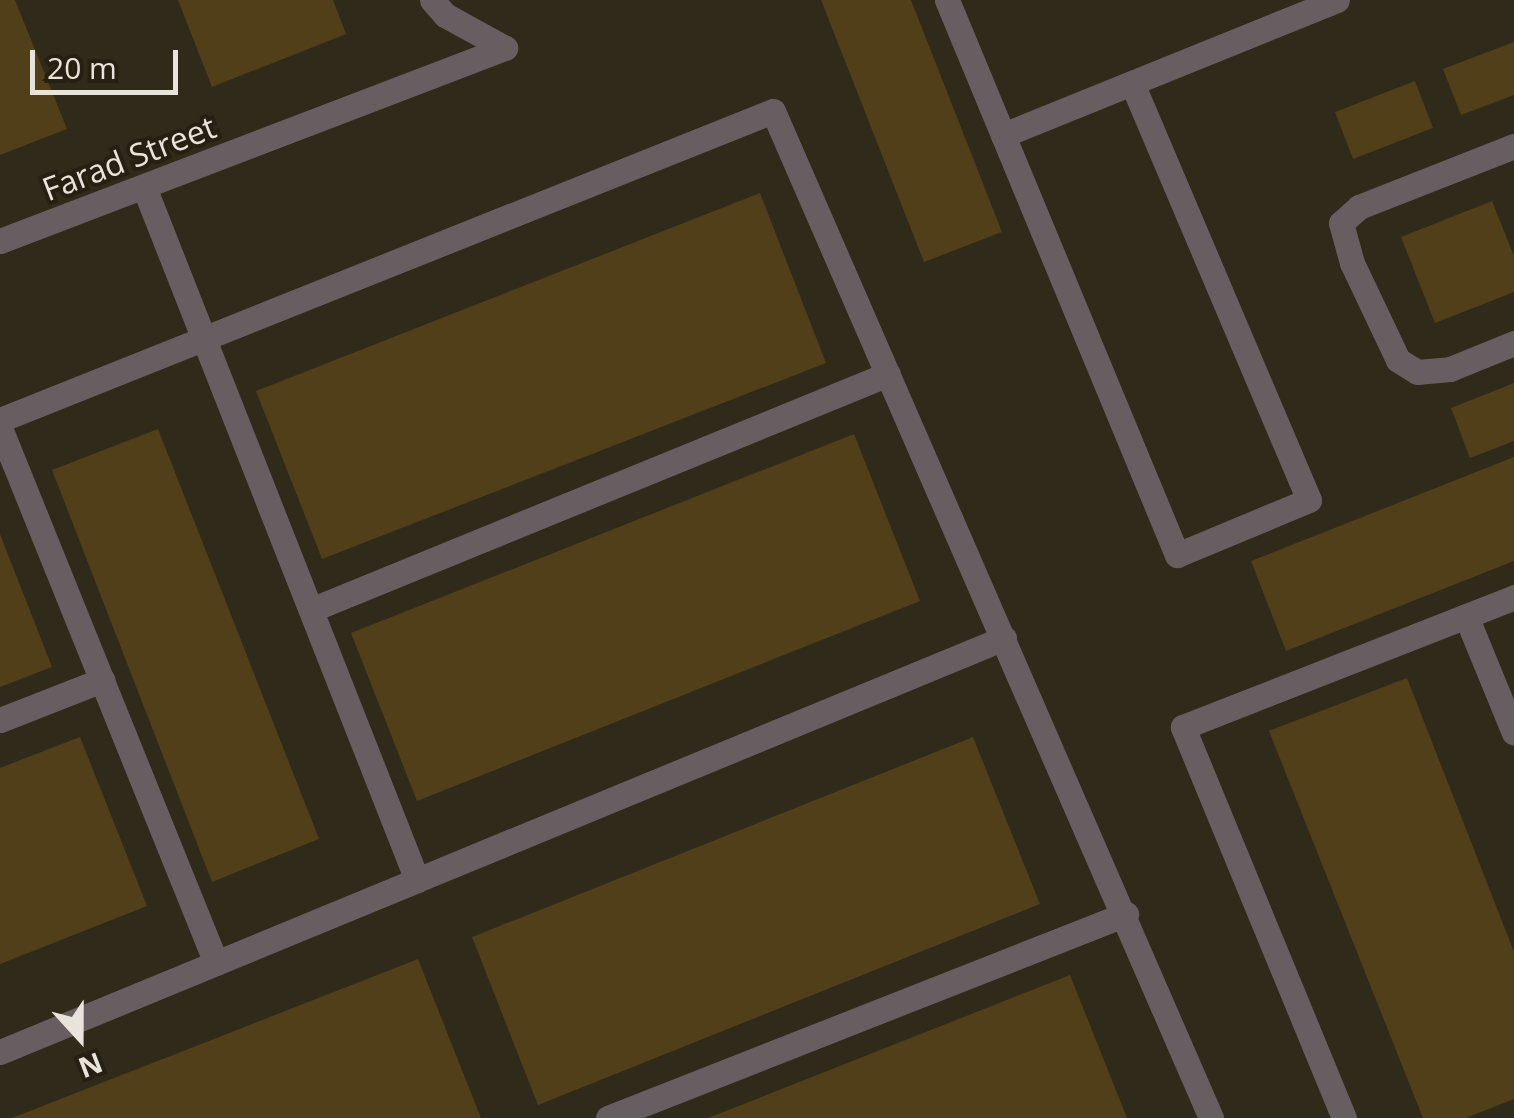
<!DOCTYPE html>
<style>
body{margin:0}
#map{position:relative;width:1514px;height:1118px;overflow:hidden;background:#302a1b;font-family:"Open Sans",sans-serif}
div>[style]{position:absolute}
.building>*{inset:0;background:#503f18}
.minor>*{height:25px;margin:-12.5px;padding:0 12.5px;transform-origin:12.5px;border-radius:12.5px;background:#675e61}
span{translate:-50% -50%;white-space:nowrap;text-align:center;line-height:1.15;-webkit-text-stroke:8px #262012;paint-order:stroke}
.street-label{font-size:32px;color:#e9e4db}
.north{position:absolute;left:30px;top:988px;width:100px;height:100px;-webkit-text-stroke:8px #262012;paint-order:stroke;rotate:159deg;font-size:28px;font-weight:700;line-height:40px;text-align:center;color:#e9e4db}
.north::after{content:'';display:block;margin:auto;width:35px;height:45px;background:#e9e4db;clip-path:polygon(50% 0,100% 100%,50% 72%,0 100%)}
.scale{position:absolute;left:30px;top:50px;width:148px;height:45px;box-sizing:border-box;border:5px solid #e9e4db;border-top:0;padding-left:12px;font-size:30px;line-height:35px;white-space:nowrap;color:#e9e4db;-webkit-text-stroke:8px #262012;paint-order:stroke}
</style>
<div id="map">
<div class="building">
<i style="clip-path:polygon(0 0,15px 0,67px 129px,0 155px)"></i>
<i style="clip-path:polygon(178px 0,333px 0,346px 34px,212px 87px)"></i>
<i style="clip-path:polygon(821px 0,911px 0,1002px 232px,924px 262px)"></i>
<i style="clip-path:polygon(1514px 42px,1514px 95px,1461px 115px,1443px 69px)"></i>
<i style="clip-path:polygon(1415px 81px,1433px 128px,1353px 159px,1335px 112px)"></i>
<i style="clip-path:polygon(760px 193px,826px 363px,322px 559px,256px 391px)"></i>
<i style="clip-path:polygon(1492px 201px,1514px 256px,1514px 292px,1435px 323px,1401px 237px)"></i>
<i style="clip-path:polygon(1514px 383px,1514px 441px,1470px 458px,1451px 408px)"></i>
<i style="clip-path:polygon(158px 429px,319px 839px,212px 882px,52px 470px)"></i>
<i style="clip-path:polygon(854px 434px,920px 601px,417px 801px,351px 633px)"></i>
<i style="clip-path:polygon(1514px 457px,1514px 561px,1286px 651px,1251px 561px)"></i>
<i style="clip-path:polygon(0 534px,52px 667px,0 687px)"></i>
<i style="clip-path:polygon(1407px 678px,1514px 952px,1514px 1099px,1466px 1118px,1423px 1118px,1269px 731px)"></i>
<i style="clip-path:polygon(80px 737px,147px 906px,0 964px,0 768px)"></i>
<i style="clip-path:polygon(973px 737px,1040px 904px,538px 1105px,472px 937px)"></i>
<i style="clip-path:polygon(418px 959px,481px 1118px,12px 1118px)"></i>
<i style="clip-path:polygon(1070px 975px,1127px 1118px,708px 1118px)"></i>
</div>
<div class="minor">
<i style="left:432px;top:0;width:20px;rotate:49deg"></i>
<i style="left:445px;top:15px;width:68px;rotate:28.8deg"></i>
<i style="left:947px;top:0;width:601px;rotate:67.49deg"></i>
<i style="left:1177px;top:555px;width:143px;rotate:-22.6deg"></i>
<i style="left:1309px;top:500px;width:453px;rotate:-113deg"></i>
<i style="left:1003px;top:135px;width:360px;rotate:-22deg"></i>
<i style="left:1514px;top:146px;width:167px;rotate:158.5deg"></i>
<i style="left:1359px;top:207px;width:24px;rotate:138deg"></i>
<i style="left:1341px;top:223px;width:41px;rotate:74.6deg"></i>
<i style="left:1352px;top:263px;width:107px;rotate:64.6deg"></i>
<i style="left:1398px;top:360px;width:22px;rotate:32deg"></i>
<i style="left:1417px;top:372px;width:33px;rotate:-5deg"></i>
<i style="left:1450px;top:369px;width:69px;rotate:-22.1deg"></i>
<i style="left:0;top:241px;width:541px;rotate:-20.92deg"></i>
<i style="left:0;top:420px;width:832px;rotate:-21.79deg"></i>
<i style="left:773px;top:111px;width:1098px;rotate:66.49deg"></i>
<i style="left:0;top:428px;width:577px;rotate:68.01deg"></i>
<i style="left:313px;top:609px;width:621px;rotate:-22.23deg"></i>
<i style="left:1466px;top:616px;width:126px;rotate:67.7deg"></i>
<i style="left:0;top:720px;width:110px;rotate:-21.4deg"></i>
<i style="left:417px;top:880px;width:635px;rotate:-22.4deg"></i>
<i style="left:0;top:1052px;width:451px;rotate:-22.4deg"></i>
<i style="left:417px;top:880px;width:745px;rotate:-111.5deg"></i>
<i style="left:608px;top:1118px;width:557px;rotate:-21.5deg"></i>
<i style="left:1344px;top:1118px;width:423px;rotate:-112.4deg"></i>
<i style="left:1183px;top:727px;width:356px;rotate:-21.4deg"></i>
</div>
<div class="street-label">
<span style="left:129px;top:158px;rotate:-21deg">Farad Street</span>
</div>
<div class="north">N</div>
<div class="scale">20 m</div>
</div>
